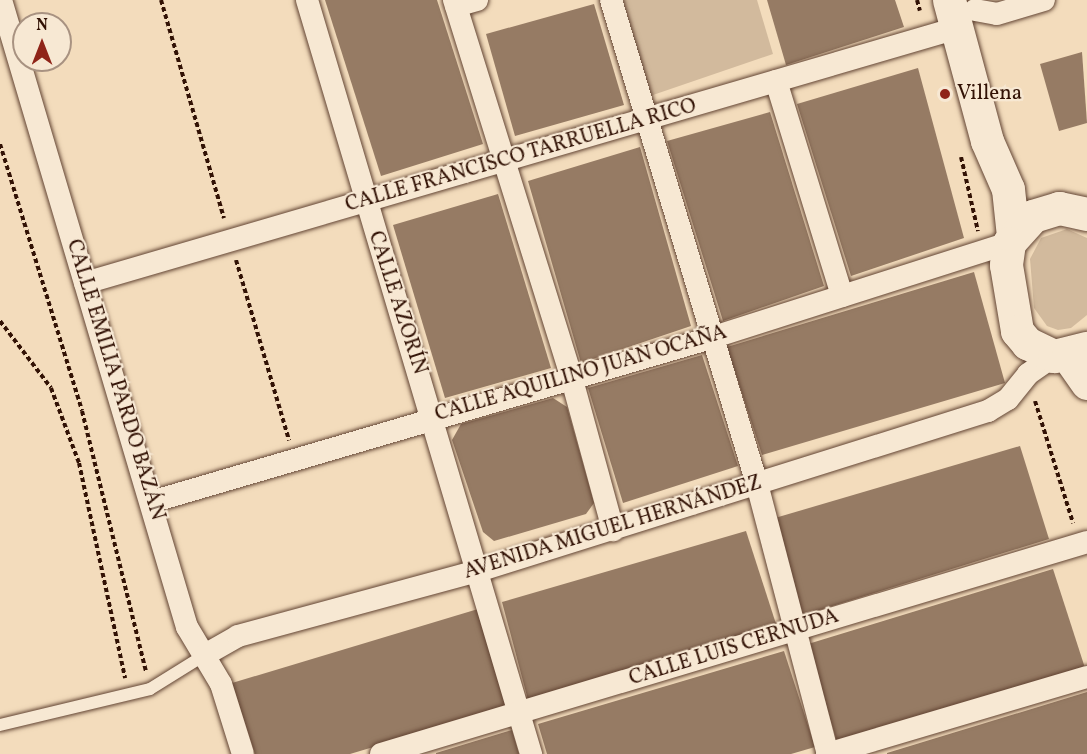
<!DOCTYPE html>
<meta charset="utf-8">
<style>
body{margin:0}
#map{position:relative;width:1087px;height:754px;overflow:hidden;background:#f3dcbc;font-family:Vollkorn,serif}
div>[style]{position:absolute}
.green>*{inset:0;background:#d2ba9d}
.building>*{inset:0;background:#967b64}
.path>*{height:4px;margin-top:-2px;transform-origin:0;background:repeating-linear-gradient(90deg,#321205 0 4.5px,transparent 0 7.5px)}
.roads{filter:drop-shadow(0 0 2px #624433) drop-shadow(0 0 2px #624433)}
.lane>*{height:12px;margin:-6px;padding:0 6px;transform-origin:6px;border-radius:6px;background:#f7e8d3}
.street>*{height:22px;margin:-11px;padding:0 11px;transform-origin:11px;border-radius:11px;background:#f7e8d3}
.secondary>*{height:33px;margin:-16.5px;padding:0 16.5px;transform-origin:16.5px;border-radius:16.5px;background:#f7e8d3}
.dots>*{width:16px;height:16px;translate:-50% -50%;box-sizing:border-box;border:3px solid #f7e8d3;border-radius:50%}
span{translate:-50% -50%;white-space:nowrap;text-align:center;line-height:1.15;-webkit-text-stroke:4.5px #f7e8d3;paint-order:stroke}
.poi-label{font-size:21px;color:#321205}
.left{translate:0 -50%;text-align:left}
.street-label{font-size:21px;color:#321205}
.north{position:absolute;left:12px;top:12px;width:60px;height:60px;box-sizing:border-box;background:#f7e8d3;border:2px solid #a89281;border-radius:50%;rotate:0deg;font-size:16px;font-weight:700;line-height:24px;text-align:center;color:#321205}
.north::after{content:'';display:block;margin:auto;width:21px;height:27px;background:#8f2418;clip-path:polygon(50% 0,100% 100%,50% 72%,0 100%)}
</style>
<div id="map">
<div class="green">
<i style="clip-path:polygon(623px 0,757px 0,773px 54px,650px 96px)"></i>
<i style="clip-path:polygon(1067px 229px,1087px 238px,1087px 315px,1071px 328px,1058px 330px,1047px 326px,1034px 308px,1030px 259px,1041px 238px)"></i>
</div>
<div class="building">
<i style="clip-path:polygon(325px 0,437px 0,483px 144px,381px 176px)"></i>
<i style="clip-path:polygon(767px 0,895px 0,904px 27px,786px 65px)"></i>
<i style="clip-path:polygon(594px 4px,624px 105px,515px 136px,486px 34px)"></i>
<i style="clip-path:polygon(1082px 52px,1087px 123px,1059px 131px,1040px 64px)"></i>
<i style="clip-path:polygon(918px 68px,964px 238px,851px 276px,797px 104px)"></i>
<i style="clip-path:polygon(770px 112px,824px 286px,723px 321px,667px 141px)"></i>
<i style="clip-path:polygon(640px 147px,691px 326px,581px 363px,528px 181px)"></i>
<i style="clip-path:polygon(498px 194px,551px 368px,445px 398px,393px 225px)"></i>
<i style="clip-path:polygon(974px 272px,1005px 383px,762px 455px,727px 347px)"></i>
<i style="clip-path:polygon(702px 355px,738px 466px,623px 503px,588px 388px)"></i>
<i style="clip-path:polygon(553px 398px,567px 407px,594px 503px,586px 514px,494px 541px,483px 532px,452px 440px,461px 424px)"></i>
<i style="clip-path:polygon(1020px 446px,1049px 539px,800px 616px,775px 518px)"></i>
<i style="clip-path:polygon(746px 531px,777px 627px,528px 700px,502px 602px)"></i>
<i style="clip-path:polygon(1053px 569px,1085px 668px,837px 742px,808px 644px)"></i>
<i style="clip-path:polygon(478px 609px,507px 707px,350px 754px,255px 754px,232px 683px)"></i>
<i style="clip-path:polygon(784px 651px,815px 747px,791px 754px,547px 754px,538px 724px)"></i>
<i style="clip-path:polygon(1087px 692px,1087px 754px,887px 754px,887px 753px)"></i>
<i style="clip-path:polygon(512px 730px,519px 754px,436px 754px,436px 753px)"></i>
</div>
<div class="path">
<i style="left:161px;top:0;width:227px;rotate:73.9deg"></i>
<i style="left:917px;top:0;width:11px;rotate:75deg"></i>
<i style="left:0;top:144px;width:279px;rotate:72.9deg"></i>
<i style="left:82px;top:411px;width:269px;rotate:76.2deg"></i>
<i style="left:961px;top:157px;width:76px;rotate:77.1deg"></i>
<i style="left:236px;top:260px;width:188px;rotate:73.6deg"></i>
<i style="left:0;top:321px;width:84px;rotate:52.7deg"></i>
<i style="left:51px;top:388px;width:80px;rotate:69.5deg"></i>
<i style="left:79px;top:463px;width:220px;rotate:77.9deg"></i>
<i style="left:1035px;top:401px;width:128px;rotate:72.7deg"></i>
</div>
<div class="roads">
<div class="lane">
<i style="left:0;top:725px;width:154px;rotate:-13.5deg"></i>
<i style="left:150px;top:689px;width:62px;rotate:-31.9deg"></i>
</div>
<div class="street">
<i style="left:1px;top:0;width:654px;rotate:73.48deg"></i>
<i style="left:187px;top:627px;width:66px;rotate:59.2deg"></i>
<i style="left:221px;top:684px;width:73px;rotate:72.6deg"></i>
<i style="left:307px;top:0;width:787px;rotate:73.45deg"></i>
<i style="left:454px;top:0;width:394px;rotate:72.7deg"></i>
<i style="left:571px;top:376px;width:160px;rotate:74.7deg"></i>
<i style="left:611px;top:0;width:506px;rotate:73.21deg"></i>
<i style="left:757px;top:484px;width:279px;rotate:75.3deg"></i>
<i style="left:456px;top:6px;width:22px;rotate:-16deg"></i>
<i style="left:975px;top:10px;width:22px;rotate:10deg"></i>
<i style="left:997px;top:14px;width:49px;rotate:-16.6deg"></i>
<i style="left:776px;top:81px;width:225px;rotate:72.9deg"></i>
<i style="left:85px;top:283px;width:909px;rotate:-16.3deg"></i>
<i style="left:151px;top:502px;width:584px;rotate:-16.32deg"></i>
<i style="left:711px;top:338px;width:313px;rotate:-17.7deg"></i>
<i style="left:203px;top:656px;width:40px;rotate:-29.7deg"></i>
<i style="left:238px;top:636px;width:249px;rotate:-15.2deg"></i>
<i style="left:478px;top:571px;width:535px;rotate:-17.42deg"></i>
<i style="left:988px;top:411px;width:23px;rotate:-31deg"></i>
<i style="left:1008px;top:399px;width:32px;rotate:-51deg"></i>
<i style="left:1028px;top:374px;width:32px;rotate:-35deg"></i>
<i style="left:381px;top:754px;width:737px;rotate:-16.71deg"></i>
<i style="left:827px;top:754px;width:271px;rotate:-16.5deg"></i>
</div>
<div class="secondary">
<i style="left:949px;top:0;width:146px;rotate:74.9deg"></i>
<i style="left:987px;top:141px;width:52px;rotate:66.4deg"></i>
<i style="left:1008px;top:189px;width:47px;rotate:83.9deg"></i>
<i style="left:1087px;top:214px;width:29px;rotate:-168deg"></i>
<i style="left:1059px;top:208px;width:27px;rotate:163deg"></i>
<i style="left:1033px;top:216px;width:36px;rotate:132deg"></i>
<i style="left:1009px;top:243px;width:22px;rotate:98deg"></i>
<i style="left:1006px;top:265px;width:67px;rotate:80.5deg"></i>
<i style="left:1017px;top:331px;width:16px;rotate:50deg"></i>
<i style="left:1027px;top:343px;width:30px;rotate:26deg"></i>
<i style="left:1054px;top:356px;width:34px;rotate:-14deg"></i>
<i style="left:1068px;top:356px;width:33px;rotate:55deg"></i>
</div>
</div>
<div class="dots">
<i style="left:945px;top:94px;background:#8f2418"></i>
</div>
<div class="poi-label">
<span class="left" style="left:957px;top:94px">Villena</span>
</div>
<div class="street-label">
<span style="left:521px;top:156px;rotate:-16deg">CALLE FRANCISCO TARRUELLA RICO</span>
<span style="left:397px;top:303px;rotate:72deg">CALLE AZORÍN</span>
<span style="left:581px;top:374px;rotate:-16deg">CALLE AQUILINO JUAN OCAÑA</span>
<span style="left:115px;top:380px;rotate:73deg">CALLE EMILIA PARDO BAZÁN</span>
<span style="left:613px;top:528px;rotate:-17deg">AVENIDA MIGUEL HERNÁNDEZ</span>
<span style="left:734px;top:648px;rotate:-17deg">CALLE LUIS CERNUDA</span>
</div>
<div class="north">N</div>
</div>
